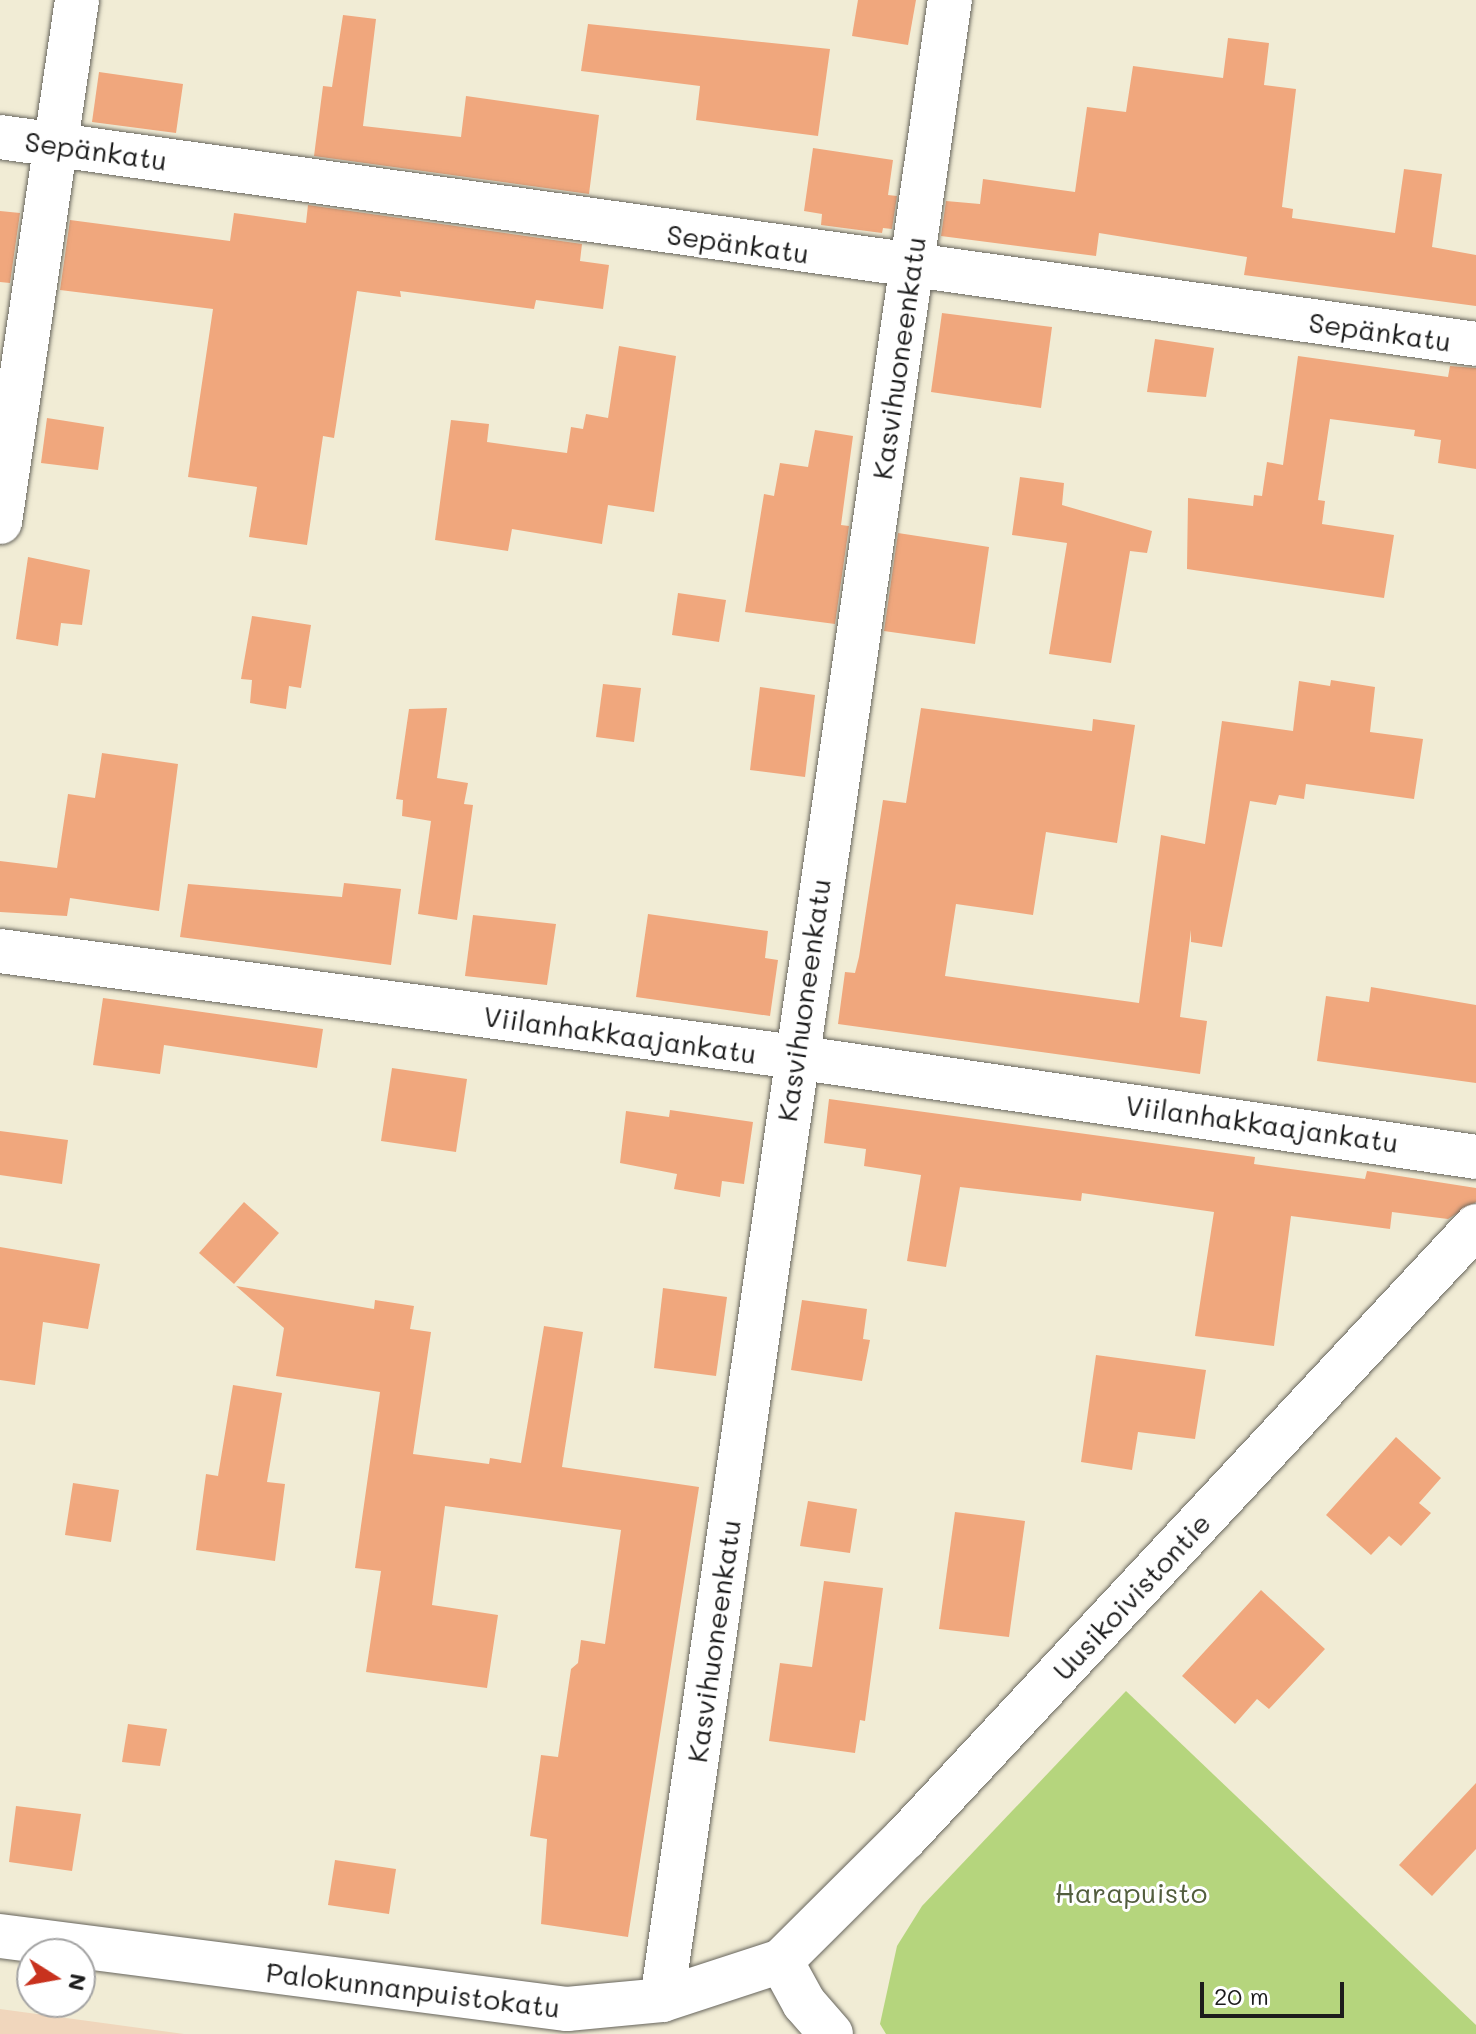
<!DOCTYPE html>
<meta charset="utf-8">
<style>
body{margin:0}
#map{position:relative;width:1476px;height:2034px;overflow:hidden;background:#f1ecd5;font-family:Mali,sans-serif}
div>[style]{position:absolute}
.built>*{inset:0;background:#f0d6bc}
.green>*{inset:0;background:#b5d57d}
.building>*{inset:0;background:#f0a77d}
.roads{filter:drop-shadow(0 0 2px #67655d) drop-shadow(0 0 2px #67655d)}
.street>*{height:44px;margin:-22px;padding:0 22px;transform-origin:22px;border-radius:22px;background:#fff}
span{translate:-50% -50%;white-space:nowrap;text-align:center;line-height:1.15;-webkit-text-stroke:6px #fff;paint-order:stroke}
.street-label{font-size:28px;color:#1c1c1c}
.park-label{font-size:28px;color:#525d3e}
.north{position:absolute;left:16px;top:1938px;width:80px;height:80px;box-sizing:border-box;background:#fff;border:2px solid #a4a4a4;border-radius:50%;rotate:101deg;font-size:22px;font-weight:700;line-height:32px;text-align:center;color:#1c1c1c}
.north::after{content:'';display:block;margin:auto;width:28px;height:36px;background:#c8321e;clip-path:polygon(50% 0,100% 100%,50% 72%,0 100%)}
.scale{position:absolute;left:1200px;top:1982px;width:144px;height:36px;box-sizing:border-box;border:4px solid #1c1c1c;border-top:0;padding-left:10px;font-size:24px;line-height:28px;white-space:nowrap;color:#1c1c1c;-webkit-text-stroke:6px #fff;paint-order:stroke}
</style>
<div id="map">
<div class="built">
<i style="clip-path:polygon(0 2009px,184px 2034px,0 2034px)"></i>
</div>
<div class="green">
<i style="clip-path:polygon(1126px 1691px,1476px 2025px,1476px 2034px,886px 2034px,880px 2024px,897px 1946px,922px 1906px)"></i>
</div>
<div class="building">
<i style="clip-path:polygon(858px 0,916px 0,908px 45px,852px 36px)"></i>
<i style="clip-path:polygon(343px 15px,376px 19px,363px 126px,461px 137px,466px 96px,599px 115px,589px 194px,314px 156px,323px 86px,332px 87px)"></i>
<i style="clip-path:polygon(588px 24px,830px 49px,818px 136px,696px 120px,700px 86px,581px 71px)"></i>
<i style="clip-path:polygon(1228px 38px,1269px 43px,1264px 85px,1296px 89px,1282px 207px,1293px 209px,1292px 218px,1395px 233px,1404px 169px,1442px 174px,1432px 247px,1476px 255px,1476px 306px,1244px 275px,1247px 257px,1099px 233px,1096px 256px,941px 236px,946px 201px,980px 204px,983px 179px,1075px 192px,1087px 107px,1126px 112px,1133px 66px,1223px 78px)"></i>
<i style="clip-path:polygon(99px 72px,183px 84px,176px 133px,92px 122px)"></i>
<i style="clip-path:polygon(813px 148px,893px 160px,888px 195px,897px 196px,892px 229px,883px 228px,882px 233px,821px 225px,822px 214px,804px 211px)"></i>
<i style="clip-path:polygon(308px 205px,582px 244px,580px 261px,609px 265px,603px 309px,536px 300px,534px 309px,400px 291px,401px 297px,357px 291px,334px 438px,323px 436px,307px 545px,249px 537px,257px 487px,188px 477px,213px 309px,60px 290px,70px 220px,230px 241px,234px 213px,306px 223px)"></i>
<i style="clip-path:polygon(0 211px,20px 213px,10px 283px,0 282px)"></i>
<i style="clip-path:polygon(942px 313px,1052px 327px,1041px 408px,931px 392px)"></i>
<i style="clip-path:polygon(1155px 339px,1214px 348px,1206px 397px,1147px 392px)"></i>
<i style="clip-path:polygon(619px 346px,676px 356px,654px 512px,608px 505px,602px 544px,512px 529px,508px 551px,435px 540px,451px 420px,489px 424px,487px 442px,567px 453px,571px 427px,583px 429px,586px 414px,608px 418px)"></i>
<i style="clip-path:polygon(1298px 356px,1448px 377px,1450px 366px,1476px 368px,1476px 469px,1438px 463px,1441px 440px,1414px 436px,1415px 430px,1330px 419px,1318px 500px,1325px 501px,1322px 524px,1394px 535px,1384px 598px,1187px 569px,1188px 498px,1253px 506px,1254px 495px,1262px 496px,1267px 462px,1283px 465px)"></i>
<i style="clip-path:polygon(47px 418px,104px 427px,98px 470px,41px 463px)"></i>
<i style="clip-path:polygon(815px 430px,853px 436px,841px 525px,849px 526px,835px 624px,745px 612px,764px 494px,774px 496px,780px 463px,808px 467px)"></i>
<i style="clip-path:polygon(1020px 477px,1064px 483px,1062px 505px,1152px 531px,1147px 553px,1130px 551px,1111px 663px,1049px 654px,1067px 543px,1012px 535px)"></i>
<i style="clip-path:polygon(898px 533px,989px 547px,975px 644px,884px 631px)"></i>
<i style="clip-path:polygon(28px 557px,90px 570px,82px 625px,61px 623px,58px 646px,16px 639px)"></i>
<i style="clip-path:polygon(678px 593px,726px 600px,719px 642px,672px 635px)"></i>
<i style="clip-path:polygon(252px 616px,311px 625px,301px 688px,289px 686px,286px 709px,250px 703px,252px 680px,241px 679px)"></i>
<i style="clip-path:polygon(1331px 680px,1375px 687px,1370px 732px,1423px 739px,1414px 799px,1306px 784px,1304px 799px,1279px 795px,1276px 805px,1250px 801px,1222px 947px,1191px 942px,1191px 930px,1180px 1017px,1207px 1021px,1200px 1074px,838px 1024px,845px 972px,855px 973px,859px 957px,883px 800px,906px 803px,921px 708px,1092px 731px,1093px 719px,1135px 725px,1117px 843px,1046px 832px,1033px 915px,956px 904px,945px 976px,1139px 1003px,1161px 835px,1205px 844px,1222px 721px,1293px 731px,1299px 681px,1330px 686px)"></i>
<i style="clip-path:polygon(603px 684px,641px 688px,634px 742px,596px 737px)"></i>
<i style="clip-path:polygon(760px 687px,815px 695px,805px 777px,750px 770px)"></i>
<i style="clip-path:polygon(447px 708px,437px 778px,468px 783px,464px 804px,473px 805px,457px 920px,418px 914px,431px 821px,402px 816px,403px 800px,396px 799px,409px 709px)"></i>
<i style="clip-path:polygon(102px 753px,178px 764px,159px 911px,70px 898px,67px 916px,0 912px,0 861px,57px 868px,68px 794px,95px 798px)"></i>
<i style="clip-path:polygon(344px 883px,401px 889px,391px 965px,180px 937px,188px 884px,342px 897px)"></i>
<i style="clip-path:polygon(648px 914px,768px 931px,765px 958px,778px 960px,770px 1016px,636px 997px)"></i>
<i style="clip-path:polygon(473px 915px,556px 924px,547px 985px,465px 976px)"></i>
<i style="clip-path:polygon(1371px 987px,1476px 1005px,1476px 1083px,1317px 1061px,1326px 996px,1369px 1002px)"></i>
<i style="clip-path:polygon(103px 998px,323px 1029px,317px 1068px,164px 1045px,160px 1074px,93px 1065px)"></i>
<i style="clip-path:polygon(392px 1068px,467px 1079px,456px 1152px,381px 1141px)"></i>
<i style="clip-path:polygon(829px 1099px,1255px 1157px,1254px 1164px,1365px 1179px,1367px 1171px,1476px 1188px,1476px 1202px,1448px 1219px,1392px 1212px,1390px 1229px,1291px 1216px,1274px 1346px,1195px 1336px,1214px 1212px,1082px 1193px,1081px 1201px,960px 1187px,946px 1267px,907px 1261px,921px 1175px,864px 1166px,866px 1149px,824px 1143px)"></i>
<i style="clip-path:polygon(670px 1110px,753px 1122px,744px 1184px,722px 1181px,720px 1197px,674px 1189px,677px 1174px,620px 1163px,626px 1111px,669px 1117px)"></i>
<i style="clip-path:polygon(0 1131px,68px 1140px,62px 1184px,0 1175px)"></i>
<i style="clip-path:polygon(244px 1202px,279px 1233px,234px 1284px,199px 1253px)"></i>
<i style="clip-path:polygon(0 1247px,100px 1264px,88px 1329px,43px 1322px,35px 1385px,0 1380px)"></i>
<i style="clip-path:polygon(236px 1286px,374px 1309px,375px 1300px,414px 1306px,410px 1329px,431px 1332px,413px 1454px,489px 1464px,490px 1458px,521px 1463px,544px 1326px,583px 1332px,562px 1467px,699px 1487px,628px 1937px,541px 1924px,547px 1839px,530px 1836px,541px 1755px,558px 1757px,571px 1669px,578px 1663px,581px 1640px,605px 1644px,621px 1530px,445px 1506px,432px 1605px,498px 1615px,487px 1688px,366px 1672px,381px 1571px,355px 1568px,380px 1392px,276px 1376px,284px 1328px)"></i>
<i style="clip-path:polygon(663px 1288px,727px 1297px,716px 1376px,654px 1368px)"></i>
<i style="clip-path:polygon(802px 1300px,867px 1309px,863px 1339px,870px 1340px,862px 1381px,791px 1370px)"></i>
<i style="clip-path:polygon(1096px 1355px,1206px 1370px,1195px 1439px,1138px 1432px,1132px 1470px,1081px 1462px)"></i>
<i style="clip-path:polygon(233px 1385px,282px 1393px,267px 1482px,285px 1484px,275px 1561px,196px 1550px,206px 1474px,218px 1476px)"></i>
<i style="clip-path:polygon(1396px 1437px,1441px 1478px,1419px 1503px,1431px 1513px,1401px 1546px,1389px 1536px,1371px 1555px,1326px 1515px)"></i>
<i style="clip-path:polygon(73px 1483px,119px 1490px,111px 1542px,65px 1535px)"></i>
<i style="clip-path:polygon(808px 1501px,857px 1509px,850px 1553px,800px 1546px)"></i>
<i style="clip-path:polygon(955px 1512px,1025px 1521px,1009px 1637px,939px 1629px)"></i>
<i style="clip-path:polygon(824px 1581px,883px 1588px,865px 1721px,860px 1720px,855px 1753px,769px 1741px,780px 1663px,812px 1667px)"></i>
<i style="clip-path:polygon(1261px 1590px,1325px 1649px,1269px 1709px,1257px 1699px,1235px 1724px,1182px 1676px)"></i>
<i style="clip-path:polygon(128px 1724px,167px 1729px,160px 1766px,122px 1762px)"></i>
<i style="clip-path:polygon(1476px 1783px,1476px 1849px,1432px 1896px,1399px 1865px)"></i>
<i style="clip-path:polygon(16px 1806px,81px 1814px,72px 1871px,9px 1862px)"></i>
<i style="clip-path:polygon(335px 1860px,396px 1869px,389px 1914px,328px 1905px)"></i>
</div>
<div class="roads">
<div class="street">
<i style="left:0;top:137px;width:1490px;rotate:7.98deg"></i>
<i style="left:0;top:522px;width:528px;rotate:-81.61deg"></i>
<i style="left:0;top:951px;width:802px;rotate:7.59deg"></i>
<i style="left:795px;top:1057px;width:688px;rotate:8.35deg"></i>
<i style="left:0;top:1936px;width:572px;rotate:7.34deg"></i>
<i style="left:567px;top:2009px;width:95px;rotate:-5.4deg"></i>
<i style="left:662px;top:2000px;width:125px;rotate:-18.1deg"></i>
<i style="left:781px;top:1961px;width:48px;rotate:61.3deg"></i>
<i style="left:804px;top:2003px;width:41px;rotate:48.9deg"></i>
<i style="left:781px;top:1961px;width:175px;rotate:-44.8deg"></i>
<i style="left:905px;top:1838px;width:837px;rotate:-46.98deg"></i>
<i style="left:662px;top:2000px;width:2021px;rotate:-81.81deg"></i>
</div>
</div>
<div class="street-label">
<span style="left:96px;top:150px;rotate:8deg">Sepänkatu</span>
<span style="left:738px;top:243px;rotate:8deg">Sepänkatu</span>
<span style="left:1380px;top:331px;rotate:8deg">Sepänkatu</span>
<span style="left:898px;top:358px;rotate:-82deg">Kasvihuoneenkatu</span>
<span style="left:803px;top:1000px;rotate:-82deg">Kasvihuoneenkatu</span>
<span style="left:620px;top:1034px;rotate:8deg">Viilanhakkaajankatu</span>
<span style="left:1262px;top:1123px;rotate:8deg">Viilanhakkaajankatu</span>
<span style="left:1131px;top:1596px;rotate:-47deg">Uusikoivistontie</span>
<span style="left:713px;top:1641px;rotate:-82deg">Kasvihuoneenkatu</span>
<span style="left:413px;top:1989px;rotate:7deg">Palokunnanpuistokatu</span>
</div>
<div class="park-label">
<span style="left:1131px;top:1892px">Harapuisto</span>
</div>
<div class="north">N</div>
<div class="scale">20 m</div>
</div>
